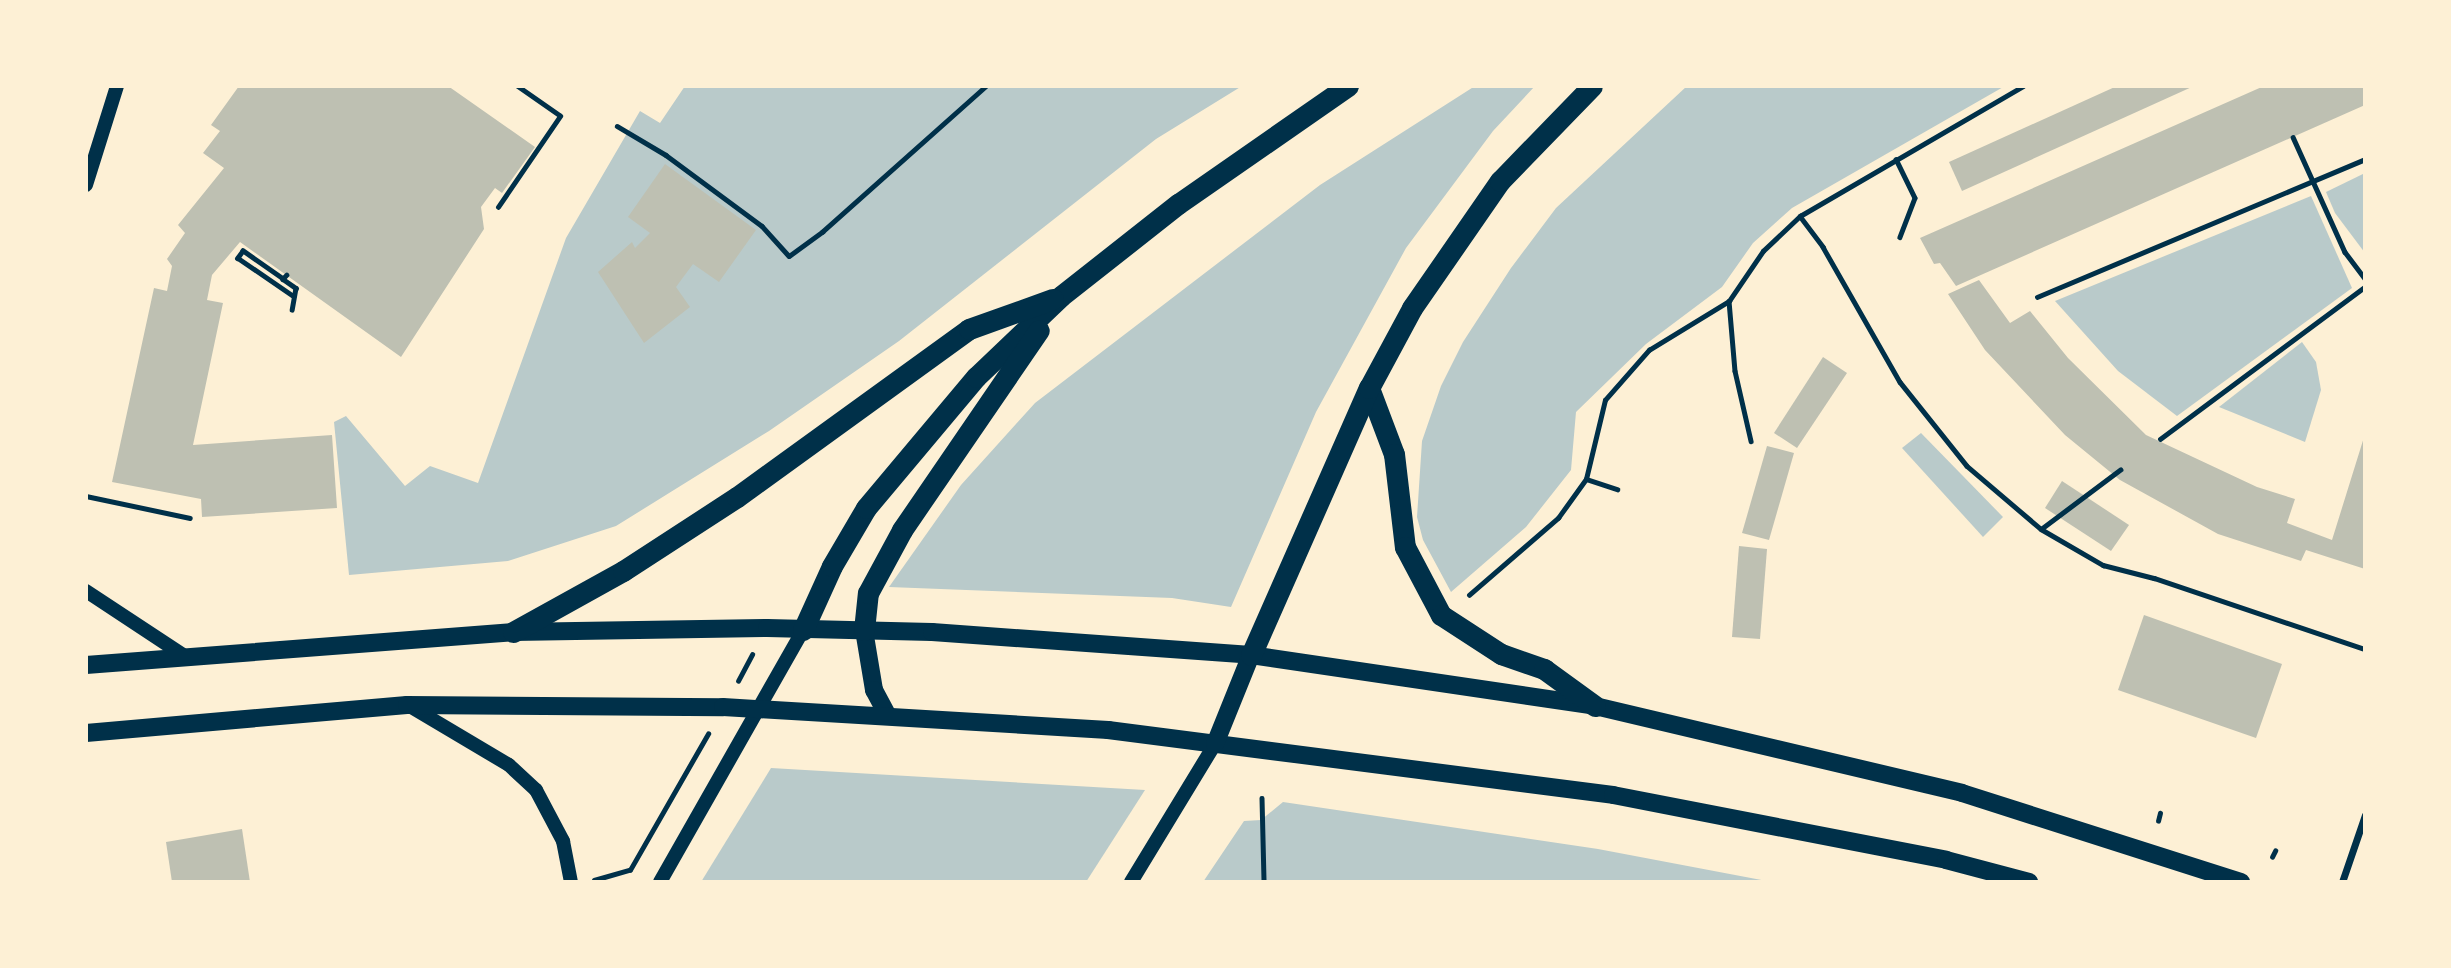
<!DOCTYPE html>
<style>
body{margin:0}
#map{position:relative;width:2451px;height:968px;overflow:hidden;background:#fdf0d5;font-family:"Space Grotesk",sans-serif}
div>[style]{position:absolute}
.green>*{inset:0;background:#b9caca}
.building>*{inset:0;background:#bec0b2}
.path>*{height:4.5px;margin:-2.25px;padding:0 2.25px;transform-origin:2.25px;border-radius:2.25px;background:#003049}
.minor>*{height:7px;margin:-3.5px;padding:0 3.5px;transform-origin:3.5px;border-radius:3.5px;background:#003049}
.secondary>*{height:14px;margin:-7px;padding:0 7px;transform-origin:7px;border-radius:7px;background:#003049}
.primary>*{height:18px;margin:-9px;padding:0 9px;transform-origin:9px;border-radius:9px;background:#003049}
.motorway>*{height:21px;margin:-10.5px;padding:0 10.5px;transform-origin:10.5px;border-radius:10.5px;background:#003049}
span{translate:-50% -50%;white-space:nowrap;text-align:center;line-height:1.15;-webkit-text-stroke:7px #fdf0d5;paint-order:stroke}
.frame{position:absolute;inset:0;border:88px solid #fdf0d5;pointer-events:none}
</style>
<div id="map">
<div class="green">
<i style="clip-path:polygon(685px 86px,1242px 86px,1156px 139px,899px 341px,769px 431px,616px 526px,508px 561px,349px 575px,334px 422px,346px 416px,405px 486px,430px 466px,478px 483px,566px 238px,640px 111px,660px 123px)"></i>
<i style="clip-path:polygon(1475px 86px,1535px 86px,1493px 131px,1406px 248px,1316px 412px,1231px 607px,1172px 598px,889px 587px,961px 485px,1035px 403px,1320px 185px)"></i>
<i style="clip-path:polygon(1687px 86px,2005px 86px,1792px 208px,1753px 243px,1722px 287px,1646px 344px,1576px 412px,1571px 470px,1526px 527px,1451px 592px,1423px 540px,1417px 517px,1422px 441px,1441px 386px,1463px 342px,1511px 268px,1556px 208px)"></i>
<i style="clip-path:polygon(2365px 173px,2365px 253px,2335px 213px,2326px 192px)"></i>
<i style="clip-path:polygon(2311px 196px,2352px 288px,2177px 416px,2118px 371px,2055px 301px)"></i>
<i style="clip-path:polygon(2302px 342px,2316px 362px,2321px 390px,2305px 442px,2219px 407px)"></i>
<i style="clip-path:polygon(1921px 433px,2003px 517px,1983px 537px,1902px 448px)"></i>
<i style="clip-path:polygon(771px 768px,1145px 790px,1086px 882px,701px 882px)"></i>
<i style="clip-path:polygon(1283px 802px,1598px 849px,1772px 882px,1203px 882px,1244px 821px,1261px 820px)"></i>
</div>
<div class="building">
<i style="clip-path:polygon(239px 86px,448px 86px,535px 147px,502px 193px,495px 188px,481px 207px,484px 229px,401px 357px,240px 242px,212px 275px,207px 300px,223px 303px,193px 445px,332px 435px,337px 508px,202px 517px,201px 499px,112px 482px,154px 288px,167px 291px,172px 266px,167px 259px,185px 233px,178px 225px,224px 168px,203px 153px,220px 131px,211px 125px)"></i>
<i style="clip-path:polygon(2117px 86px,2194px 86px,1962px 191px,1949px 162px)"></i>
<i style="clip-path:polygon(2264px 86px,2365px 86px,2365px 105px,1956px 286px,1940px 263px,1934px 264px,1920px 238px)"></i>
<i style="clip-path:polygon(665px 164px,756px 230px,719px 282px,693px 264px,676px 287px,690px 307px,644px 343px,598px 272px,632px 242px,635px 248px,650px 233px,628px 217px)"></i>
<i style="clip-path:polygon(1979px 280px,2010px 323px,2030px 311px,2068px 358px,2146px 435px,2257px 487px,2295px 499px,2287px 523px,2332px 540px,2365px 434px,2365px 569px,2306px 550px,2301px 561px,2218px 534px,2120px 480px,2065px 435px,1985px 350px,1948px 294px)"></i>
<i style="clip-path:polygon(1823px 357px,1847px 373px,1797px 448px,1774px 433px)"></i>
<i style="clip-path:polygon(1767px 446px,1794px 453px,1769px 540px,1742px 533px)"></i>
<i style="clip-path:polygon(2062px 481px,2129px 525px,2111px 551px,2045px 508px)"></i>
<i style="clip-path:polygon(1739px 546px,1767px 549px,1760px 639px,1732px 637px)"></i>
<i style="clip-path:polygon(2144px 615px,2282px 664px,2256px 738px,2118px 690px)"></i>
<i style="clip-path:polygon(242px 829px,250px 882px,172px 882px,166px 842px)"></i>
</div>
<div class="path">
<i style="left:617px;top:126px;width:57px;rotate:30.6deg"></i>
<i style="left:666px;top:155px;width:119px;rotate:36.5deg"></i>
<i style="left:762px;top:226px;width:40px;rotate:48deg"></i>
<i style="left:789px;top:256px;width:41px;rotate:-36deg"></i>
<i style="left:822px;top:232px;width:220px;rotate:-41.7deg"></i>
<i style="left:2293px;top:137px;width:126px;rotate:65.7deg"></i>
<i style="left:2345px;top:252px;width:34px;rotate:53deg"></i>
<i style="left:1896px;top:159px;width:43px;rotate:64deg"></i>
<i style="left:1915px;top:198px;width:42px;rotate:111deg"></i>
<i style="left:498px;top:207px;width:110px;rotate:-55.7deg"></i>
<i style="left:560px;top:116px;width:52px;rotate:-145.1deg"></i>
<i style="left:1800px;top:216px;width:39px;rotate:53deg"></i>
<i style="left:1823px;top:247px;width:155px;rotate:60.3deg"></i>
<i style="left:1900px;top:382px;width:107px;rotate:51.4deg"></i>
<i style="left:1967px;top:466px;width:97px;rotate:40.4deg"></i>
<i style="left:2041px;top:529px;width:72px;rotate:30.1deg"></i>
<i style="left:2103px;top:565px;width:53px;rotate:14.3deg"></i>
<i style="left:2154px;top:578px;width:223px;rotate:18.6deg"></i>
<i style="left:287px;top:275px;width:6px;rotate:135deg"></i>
<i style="left:283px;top:279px;width:49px;rotate:-145deg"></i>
<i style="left:243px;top:251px;width:9px;rotate:126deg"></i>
<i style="left:238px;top:258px;width:65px;rotate:34.4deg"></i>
<i style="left:283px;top:279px;width:16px;rotate:35deg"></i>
<i style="left:296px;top:288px;width:22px;rotate:100deg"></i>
<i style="left:2037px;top:297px;width:356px;rotate:-22.8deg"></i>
<i style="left:1729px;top:301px;width:70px;rotate:85.1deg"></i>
<i style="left:1735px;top:371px;width:72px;rotate:77.1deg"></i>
<i style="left:2160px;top:439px;width:255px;rotate:-36.6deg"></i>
<i style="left:1586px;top:479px;width:33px;rotate:18deg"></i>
<i style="left:86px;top:496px;width:106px;rotate:11.9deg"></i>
<i style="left:2041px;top:529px;width:99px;rotate:-36.8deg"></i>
<i style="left:1469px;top:595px;width:118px;rotate:-40.9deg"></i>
<i style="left:1558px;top:518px;width:48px;rotate:-54.3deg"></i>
<i style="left:1586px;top:479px;width:81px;rotate:-76.5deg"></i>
<i style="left:1605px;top:400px;width:67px;rotate:-48.7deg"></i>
<i style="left:1649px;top:350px;width:94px;rotate:-31.5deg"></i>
<i style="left:1729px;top:301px;width:60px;rotate:-55.8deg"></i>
<i style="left:1763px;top:251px;width:51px;rotate:-43.4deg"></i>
<i style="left:1800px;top:216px;width:258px;rotate:-30.2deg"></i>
<i style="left:738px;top:681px;width:30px;rotate:-62deg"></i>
<i style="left:1262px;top:798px;width:84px;rotate:88.6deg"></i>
<i style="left:2158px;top:821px;width:8px;rotate:-76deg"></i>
<i style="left:2272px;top:857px;width:7px;rotate:-63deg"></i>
<i style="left:594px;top:880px;width:37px;rotate:-16deg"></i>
<i style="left:630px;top:870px;width:157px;rotate:-60.2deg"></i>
</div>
<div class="minor">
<i style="left:2342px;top:882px;width:71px;rotate:-71.1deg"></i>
</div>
<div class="secondary">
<i style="left:86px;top:185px;width:104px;rotate:-72.6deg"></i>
<i style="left:86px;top:591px;width:116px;rotate:33.4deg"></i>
<i style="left:408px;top:705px;width:117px;rotate:30.7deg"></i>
<i style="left:509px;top:765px;width:37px;rotate:43deg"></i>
<i style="left:536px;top:790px;width:58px;rotate:62.1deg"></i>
<i style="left:563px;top:841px;width:42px;rotate:79deg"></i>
<i style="left:660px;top:882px;width:290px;rotate:-60.4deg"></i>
<i style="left:1131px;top:882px;width:162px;rotate:-58.7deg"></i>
</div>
<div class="primary">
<i style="left:864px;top:630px;width:61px;rotate:80.5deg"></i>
<i style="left:874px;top:690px;width:27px;rotate:62deg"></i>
<i style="left:86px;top:665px;width:428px;rotate:-4.4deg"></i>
<i style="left:513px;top:632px;width:254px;rotate:-0.9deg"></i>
<i style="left:767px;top:628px;width:165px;rotate:1.4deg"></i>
<i style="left:932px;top:632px;width:320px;rotate:4.1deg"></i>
<i style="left:1251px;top:655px;width:348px;rotate:8.4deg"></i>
<i style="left:1595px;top:706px;width:377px;rotate:13.3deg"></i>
<i style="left:1962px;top:793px;width:293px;rotate:17.7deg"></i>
<i style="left:86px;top:733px;width:322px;rotate:-5deg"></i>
<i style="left:407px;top:705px;width:316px;rotate:0.4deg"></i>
<i style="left:723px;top:707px;width:386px;rotate:3.4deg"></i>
<i style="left:1108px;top:730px;width:509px;rotate:7.33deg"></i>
<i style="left:1613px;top:795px;width:339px;rotate:11deg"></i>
<i style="left:1946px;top:860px;width:86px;rotate:14.8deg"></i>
<i style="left:1215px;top:744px;width:96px;rotate:-68deg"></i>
</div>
<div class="motorway">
<i style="left:1369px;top:388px;width:71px;rotate:69.3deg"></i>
<i style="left:1394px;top:454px;width:94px;rotate:83.3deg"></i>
<i style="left:1405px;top:547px;width:77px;rotate:62.1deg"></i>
<i style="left:1441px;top:615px;width:72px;rotate:33deg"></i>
<i style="left:1501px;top:654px;width:46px;rotate:19.2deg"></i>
<i style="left:1544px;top:669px;width:63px;rotate:36deg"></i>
<i style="left:803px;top:630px;width:70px;rotate:-65.6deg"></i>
<i style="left:832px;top:566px;width:67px;rotate:-59.6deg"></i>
<i style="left:866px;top:508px;width:171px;rotate:-50deg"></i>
<i style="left:976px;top:377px;width:117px;rotate:-43.6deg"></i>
<i style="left:1061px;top:296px;width:149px;rotate:-38.2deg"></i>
<i style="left:1178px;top:204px;width:207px;rotate:-34.8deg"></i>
<i style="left:864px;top:630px;width:37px;rotate:-84deg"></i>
<i style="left:868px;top:593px;width:72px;rotate:-61.6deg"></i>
<i style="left:902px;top:530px;width:242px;rotate:-55.6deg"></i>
<i style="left:513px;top:632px;width:126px;rotate:-29deg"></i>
<i style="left:623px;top:571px;width:136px;rotate:-33deg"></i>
<i style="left:737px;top:497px;width:286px;rotate:-35.9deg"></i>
<i style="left:969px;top:329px;width:89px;rotate:-19.7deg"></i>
<i style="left:1251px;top:655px;width:292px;rotate:-66.2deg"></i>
<i style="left:1369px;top:388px;width:91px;rotate:-61.7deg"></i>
<i style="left:1412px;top:308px;width:155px;rotate:-55.3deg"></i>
<i style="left:1500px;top:181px;width:132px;rotate:-45.9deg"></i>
</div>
<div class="frame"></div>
</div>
